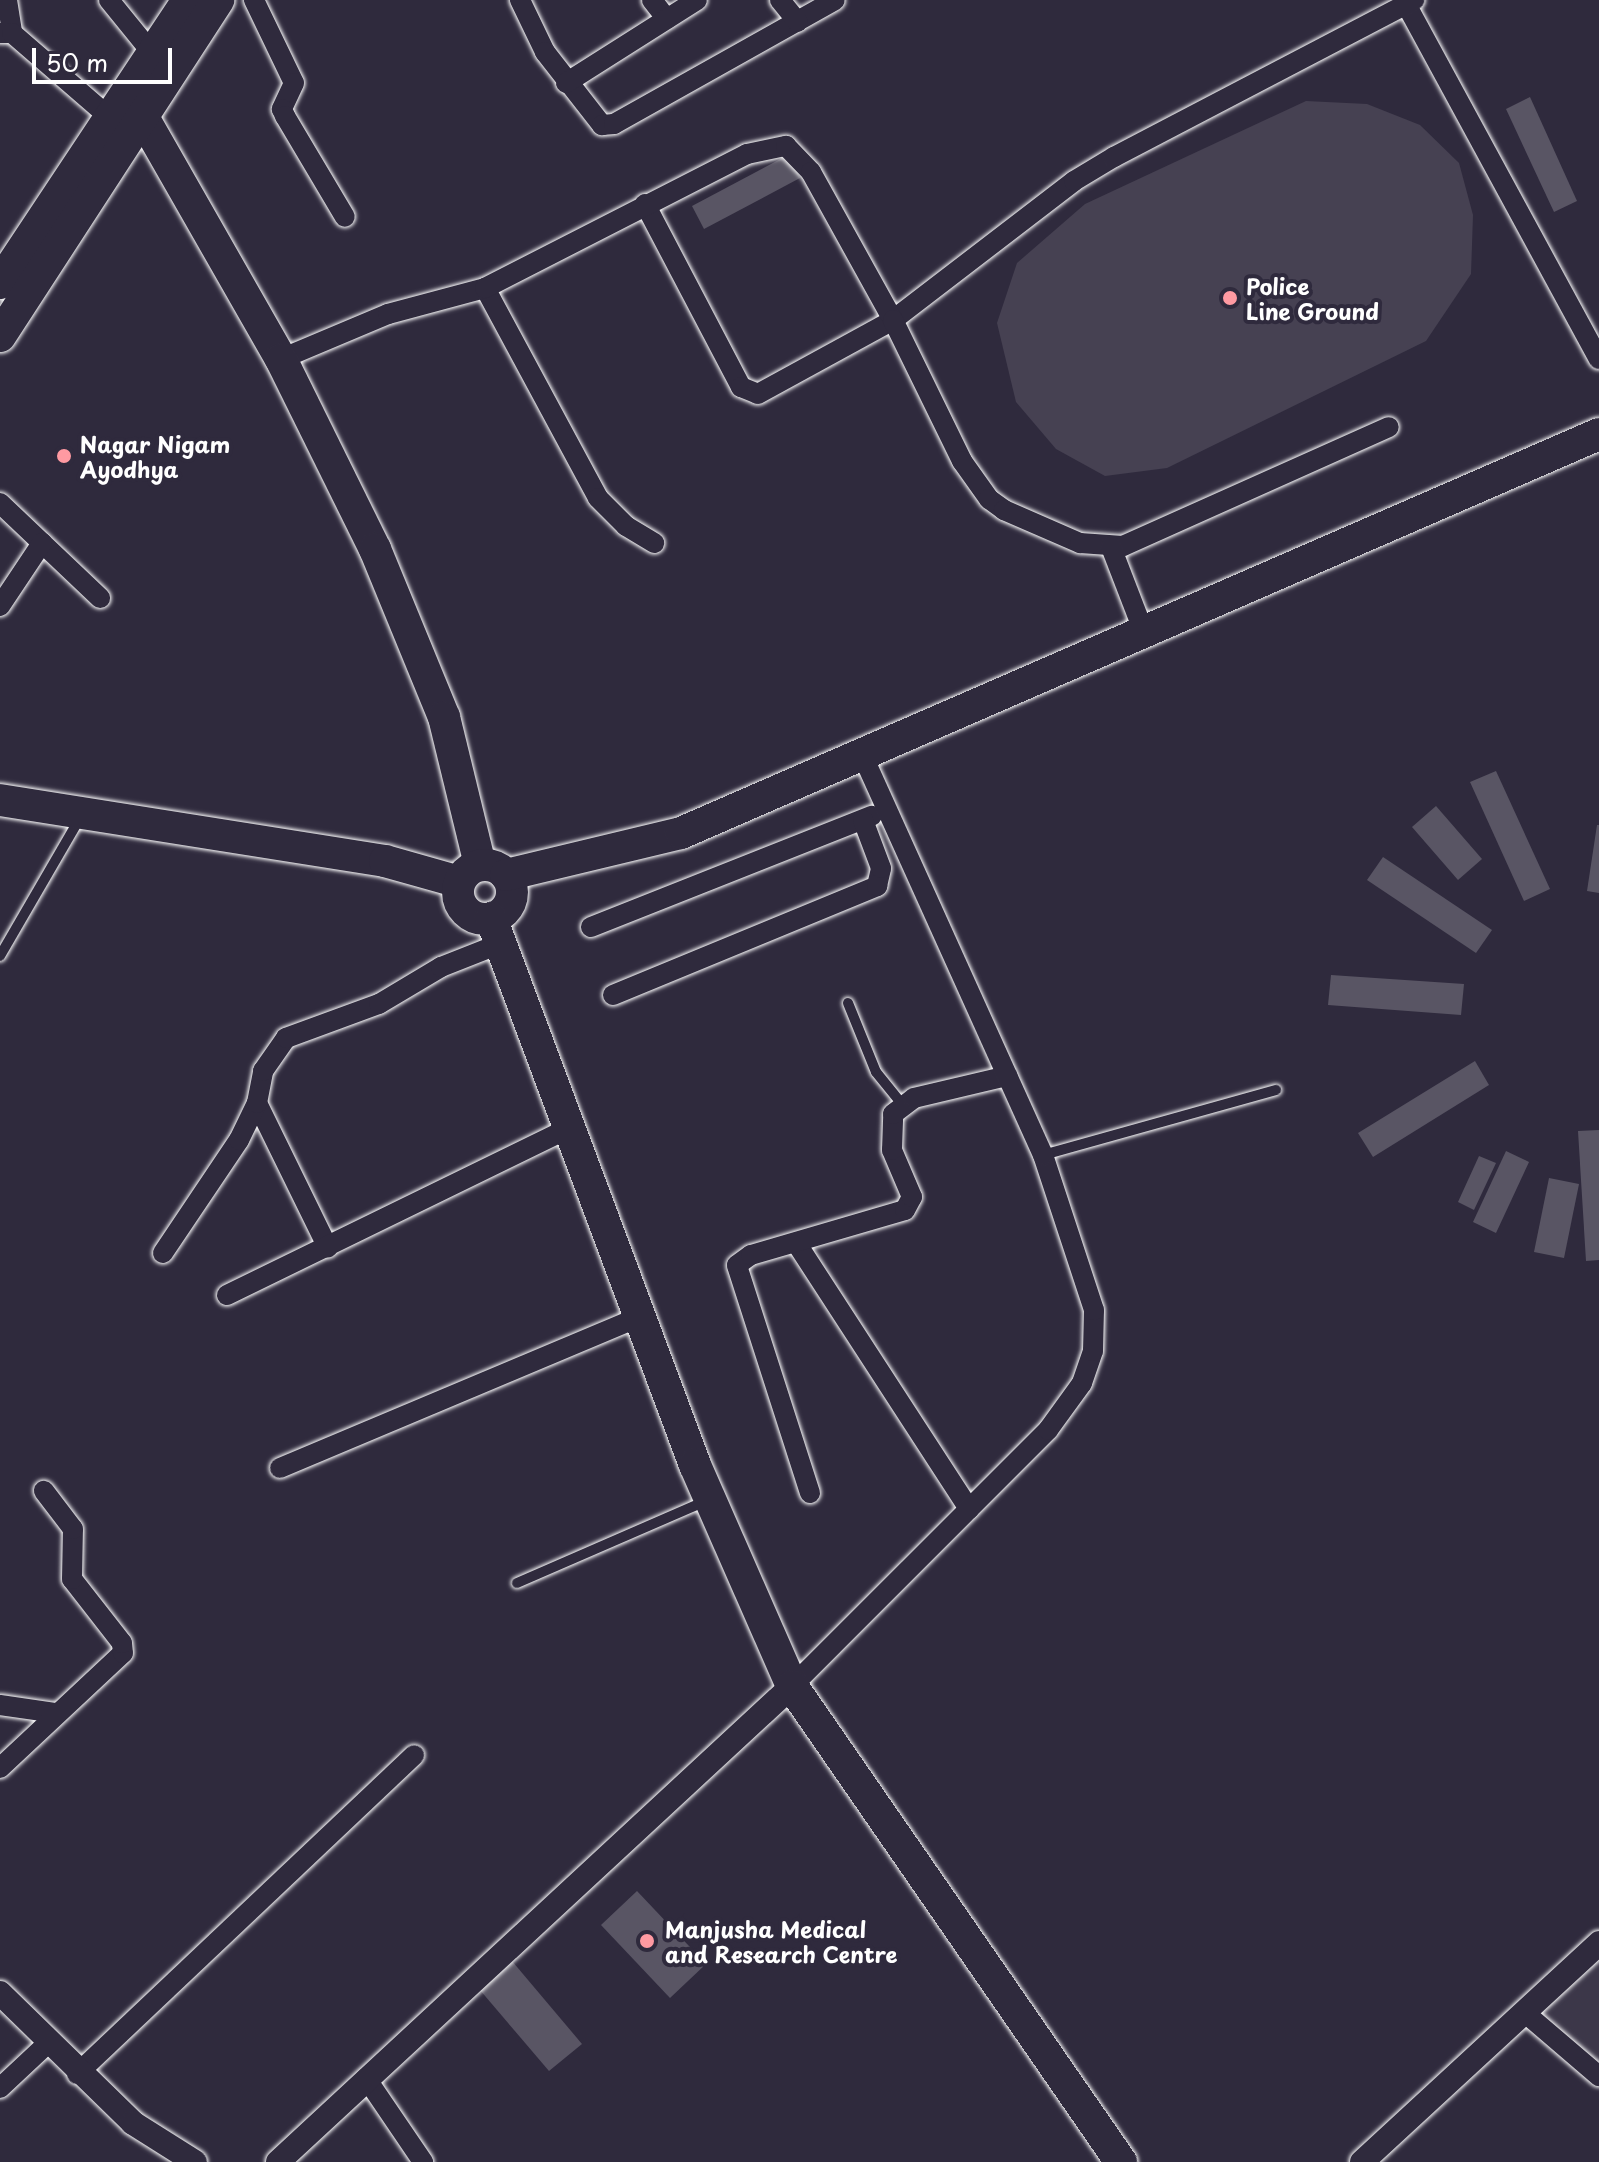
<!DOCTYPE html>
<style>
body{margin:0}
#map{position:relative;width:1599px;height:2162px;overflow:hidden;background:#2f2a3d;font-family:"Playpen Sans",sans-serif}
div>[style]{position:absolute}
.built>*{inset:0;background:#3c3749}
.green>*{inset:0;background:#464152}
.building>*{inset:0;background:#595564}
.roads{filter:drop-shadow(0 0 2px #fff) drop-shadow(0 0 2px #fff)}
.service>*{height:10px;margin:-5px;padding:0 5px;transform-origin:5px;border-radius:5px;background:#2f2a3d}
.minor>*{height:20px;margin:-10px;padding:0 10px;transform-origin:10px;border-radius:10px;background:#2f2a3d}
.tertiary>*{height:24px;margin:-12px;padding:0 12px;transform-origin:12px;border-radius:12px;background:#2f2a3d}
.primary>*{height:32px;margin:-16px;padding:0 16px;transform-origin:16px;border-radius:16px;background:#2f2a3d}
.primary>.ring{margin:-16px;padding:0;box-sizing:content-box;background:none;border:32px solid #2f2a3d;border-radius:50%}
.dots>*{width:22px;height:22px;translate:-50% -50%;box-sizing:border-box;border:4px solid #2f2a3d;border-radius:50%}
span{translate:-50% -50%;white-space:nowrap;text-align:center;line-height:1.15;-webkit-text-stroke:8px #2f2a3d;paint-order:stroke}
.poi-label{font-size:22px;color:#fff;font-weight:700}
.left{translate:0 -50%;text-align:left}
.scale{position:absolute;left:32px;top:48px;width:140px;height:36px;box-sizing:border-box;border:4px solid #fff;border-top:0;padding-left:10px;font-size:24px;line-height:28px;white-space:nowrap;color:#fff;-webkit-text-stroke:6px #2f2a3d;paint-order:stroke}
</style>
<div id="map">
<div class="built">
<i style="clip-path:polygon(1599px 1955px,1599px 2085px,1522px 2024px)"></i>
</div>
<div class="green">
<i style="clip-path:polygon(1306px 101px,1367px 104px,1420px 125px,1459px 163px,1473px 215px,1471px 274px,1426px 341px,1167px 468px,1105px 476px,1056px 449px,1016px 402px,997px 323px,1017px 263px,1085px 204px)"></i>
</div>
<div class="building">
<i style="clip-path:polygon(1530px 97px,1577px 201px,1554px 212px,1506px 109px)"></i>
<i style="clip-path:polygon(788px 155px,800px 178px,704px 229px,692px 206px)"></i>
<i style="clip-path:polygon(1496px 771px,1550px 889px,1524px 901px,1470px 782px)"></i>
<i style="clip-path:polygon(1436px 806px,1482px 859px,1458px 880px,1412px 827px)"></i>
<i style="clip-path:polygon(1597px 825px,1599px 825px,1599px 893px,1587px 891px)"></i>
<i style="clip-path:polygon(1383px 857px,1492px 930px,1476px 953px,1367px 880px)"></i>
<i style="clip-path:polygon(1331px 975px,1464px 984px,1461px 1015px,1328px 1005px)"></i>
<i style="clip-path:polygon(1475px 1061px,1489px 1085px,1373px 1157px,1358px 1133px)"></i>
<i style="clip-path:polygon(1599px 1130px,1599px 1260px,1586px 1261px,1578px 1131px)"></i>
<i style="clip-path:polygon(1506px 1151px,1529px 1162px,1496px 1233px,1473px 1222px)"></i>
<i style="clip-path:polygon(1479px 1156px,1496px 1163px,1474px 1210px,1458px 1202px)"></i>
<i style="clip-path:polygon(1549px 1178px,1579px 1184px,1564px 1258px,1534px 1252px)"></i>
<i style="clip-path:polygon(637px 1891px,706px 1964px,670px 1998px,601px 1925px)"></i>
<i style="clip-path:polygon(507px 1955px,582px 2044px,549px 2071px,474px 1983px)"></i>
</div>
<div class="roads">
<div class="service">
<i style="left:0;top:956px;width:162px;rotate:-59.9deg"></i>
<i style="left:848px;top:1003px;width:74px;rotate:67.9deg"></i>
<i style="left:876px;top:1072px;width:41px;rotate:50.9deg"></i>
<i style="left:1043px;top:1155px;width:242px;rotate:-15.6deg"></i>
<i style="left:517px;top:1583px;width:208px;rotate:-23.5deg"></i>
</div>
<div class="minor">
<i style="left:7px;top:0;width:33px;rotate:81deg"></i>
<i style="left:109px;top:0;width:68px;rotate:50.9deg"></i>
<i style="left:254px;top:0;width:92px;rotate:64.3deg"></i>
<i style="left:294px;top:83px;width:29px;rotate:115deg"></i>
<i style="left:282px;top:109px;width:8px;rotate:67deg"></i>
<i style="left:285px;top:116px;width:117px;rotate:59.3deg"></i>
<i style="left:520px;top:0;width:58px;rotate:64.3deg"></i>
<i style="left:545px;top:52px;width:93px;rotate:52deg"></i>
<i style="left:602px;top:125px;width:12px;rotate:-5deg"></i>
<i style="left:614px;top:124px;width:253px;rotate:-29.3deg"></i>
<i style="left:652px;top:0;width:24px;rotate:52deg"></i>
<i style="left:780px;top:0;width:28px;rotate:51deg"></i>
<i style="left:1406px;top:4px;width:404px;rotate:61.5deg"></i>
<i style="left:0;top:33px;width:12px"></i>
<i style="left:12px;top:33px;width:128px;rotate:40.9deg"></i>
<i style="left:566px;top:83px;width:155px;rotate:-32.4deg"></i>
<i style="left:645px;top:204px;width:207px;rotate:62.3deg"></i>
<i style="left:741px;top:387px;width:18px;rotate:22deg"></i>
<i style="left:758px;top:394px;width:154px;rotate:-28.7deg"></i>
<i style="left:893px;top:320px;width:228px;rotate:-37.5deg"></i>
<i style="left:1074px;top:181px;width:47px;rotate:-31deg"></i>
<i style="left:1114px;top:157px;width:339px;rotate:-27.6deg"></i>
<i style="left:485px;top:288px;width:238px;rotate:61.7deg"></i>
<i style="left:598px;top:498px;width:40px;rotate:45deg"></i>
<i style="left:626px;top:526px;width:33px;rotate:31deg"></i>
<i style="left:281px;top:359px;width:116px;rotate:-22.8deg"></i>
<i style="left:388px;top:314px;width:100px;rotate:-15deg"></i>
<i style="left:485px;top:288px;width:294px;rotate:-27.1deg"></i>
<i style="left:747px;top:154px;width:40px;rotate:-12deg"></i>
<i style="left:786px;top:146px;width:36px;rotate:46deg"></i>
<i style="left:811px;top:172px;width:169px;rotate:61deg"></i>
<i style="left:893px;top:320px;width:157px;rotate:63.9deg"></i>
<i style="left:962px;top:461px;width:47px;rotate:54.6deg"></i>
<i style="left:989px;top:499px;width:19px;rotate:36deg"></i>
<i style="left:1004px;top:510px;width:83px;rotate:23.5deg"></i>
<i style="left:1080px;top:543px;width:43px;rotate:4deg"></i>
<i style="left:1123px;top:546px;width:291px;rotate:-24.1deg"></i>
<i style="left:0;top:503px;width:138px;rotate:43.5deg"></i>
<i style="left:1111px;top:547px;width:89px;rotate:68.9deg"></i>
<i style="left:0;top:606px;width:76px;rotate:-56.3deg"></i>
<i style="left:591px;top:927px;width:302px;rotate:-21.6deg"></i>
<i style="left:613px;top:995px;width:286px;rotate:-22.4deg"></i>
<i style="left:877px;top:886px;width:18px;rotate:-77deg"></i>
<i style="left:881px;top:868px;width:51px;rotate:-110.6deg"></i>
<i style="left:257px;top:1103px;width:161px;rotate:63.9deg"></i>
<i style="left:797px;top:1244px;width:316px;rotate:57deg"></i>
<i style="left:163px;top:1253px;width:136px;rotate:-56.1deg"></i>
<i style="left:239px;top:1140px;width:41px;rotate:-64.1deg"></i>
<i style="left:257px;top:1103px;width:33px;rotate:-79deg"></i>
<i style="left:263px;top:1071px;width:40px;rotate:-55.1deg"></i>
<i style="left:286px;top:1038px;width:99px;rotate:-20.1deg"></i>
<i style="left:379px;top:1004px;width:72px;rotate:-30.8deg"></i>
<i style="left:441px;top:967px;width:62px;rotate:-21.6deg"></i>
<i style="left:227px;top:1295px;width:379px;rotate:-26deg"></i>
<i style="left:280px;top:1468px;width:389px;rotate:-22.8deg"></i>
<i style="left:810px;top:1493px;width:239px;rotate:-107.8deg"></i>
<i style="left:737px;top:1265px;width:17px;rotate:-36deg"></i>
<i style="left:751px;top:1255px;width:160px;rotate:-16.3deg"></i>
<i style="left:905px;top:1210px;width:15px;rotate:-62deg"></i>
<i style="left:912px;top:1197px;width:51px;rotate:-113.1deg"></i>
<i style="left:892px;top:1150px;width:36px;rotate:-88deg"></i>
<i style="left:893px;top:1114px;width:26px;rotate:-37deg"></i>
<i style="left:914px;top:1098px;width:96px;rotate:-13.3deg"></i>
<i style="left:792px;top:1686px;width:362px;rotate:-45deg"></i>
<i style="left:1048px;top:1430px;width:58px;rotate:-54.1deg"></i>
<i style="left:1082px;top:1383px;width:34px;rotate:-71deg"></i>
<i style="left:1093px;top:1351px;width:41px;rotate:-88.6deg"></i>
<i style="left:1094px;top:1310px;width:163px;rotate:-108.2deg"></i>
<i style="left:1043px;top:1155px;width:438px;rotate:-114.3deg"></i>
<i style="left:0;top:1705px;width:57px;rotate:8.1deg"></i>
<i style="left:0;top:1768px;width:168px;rotate:-43.1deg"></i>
<i style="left:123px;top:1653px;width:10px;rotate:-96deg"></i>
<i style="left:122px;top:1643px;width:81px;rotate:-128deg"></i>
<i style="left:72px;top:1579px;width:50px;rotate:-88.9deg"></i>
<i style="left:73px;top:1529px;width:48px;rotate:-127.3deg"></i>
<i style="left:1524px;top:2012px;width:99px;rotate:40.5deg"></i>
<i style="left:77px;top:2074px;width:464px;rotate:-43.4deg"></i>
<i style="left:366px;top:2078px;width:102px;rotate:55.8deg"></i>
<i style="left:0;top:2088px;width:64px;rotate:-43.1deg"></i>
</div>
<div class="tertiary">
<i style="left:0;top:1993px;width:186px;rotate:44.3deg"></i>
<i style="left:133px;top:2123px;width:73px;rotate:32.2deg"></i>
<i style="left:278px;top:2162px;width:701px;rotate:-42.8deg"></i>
<i style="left:1362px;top:2162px;width:323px;rotate:-42.7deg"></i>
</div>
<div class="primary">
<i style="left:128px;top:91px;width:309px;rotate:60.3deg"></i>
<i style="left:281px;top:359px;width:212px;rotate:63.7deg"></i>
<i style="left:375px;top:549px;width:182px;rotate:67.7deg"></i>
<i style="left:444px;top:717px;width:152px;rotate:76.3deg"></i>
<i style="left:0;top:283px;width:340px;rotate:-56.4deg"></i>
<i style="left:0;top:336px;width:401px;rotate:-57deg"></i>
<i style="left:0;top:800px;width:390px;rotate:9deg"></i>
<i style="left:385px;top:861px;width:77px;rotate:15.8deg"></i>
<i class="ring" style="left:458px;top:865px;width:22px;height:22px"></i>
<i style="left:506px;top:875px;width:180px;rotate:-13.5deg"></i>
<i style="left:681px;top:833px;width:1001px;rotate:-23.49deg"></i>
<i style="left:491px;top:918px;width:584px;rotate:69.55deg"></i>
<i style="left:695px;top:1465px;width:241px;rotate:66.3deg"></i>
<i style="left:792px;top:1686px;width:579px;rotate:55.35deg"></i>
</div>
</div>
<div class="dots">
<i style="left:1230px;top:298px;background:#ff9aa2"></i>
<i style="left:64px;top:456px;background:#ff9aa2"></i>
<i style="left:647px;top:1941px;background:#ff9aa2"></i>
</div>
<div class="poi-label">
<span class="left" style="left:1246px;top:298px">Police<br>Line Ground</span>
<span class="left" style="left:80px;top:456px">Nagar Nigam<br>Ayodhya</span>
<span class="left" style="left:665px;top:1941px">Manjusha Medical<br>and Research Centre</span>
</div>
<div class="scale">50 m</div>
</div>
